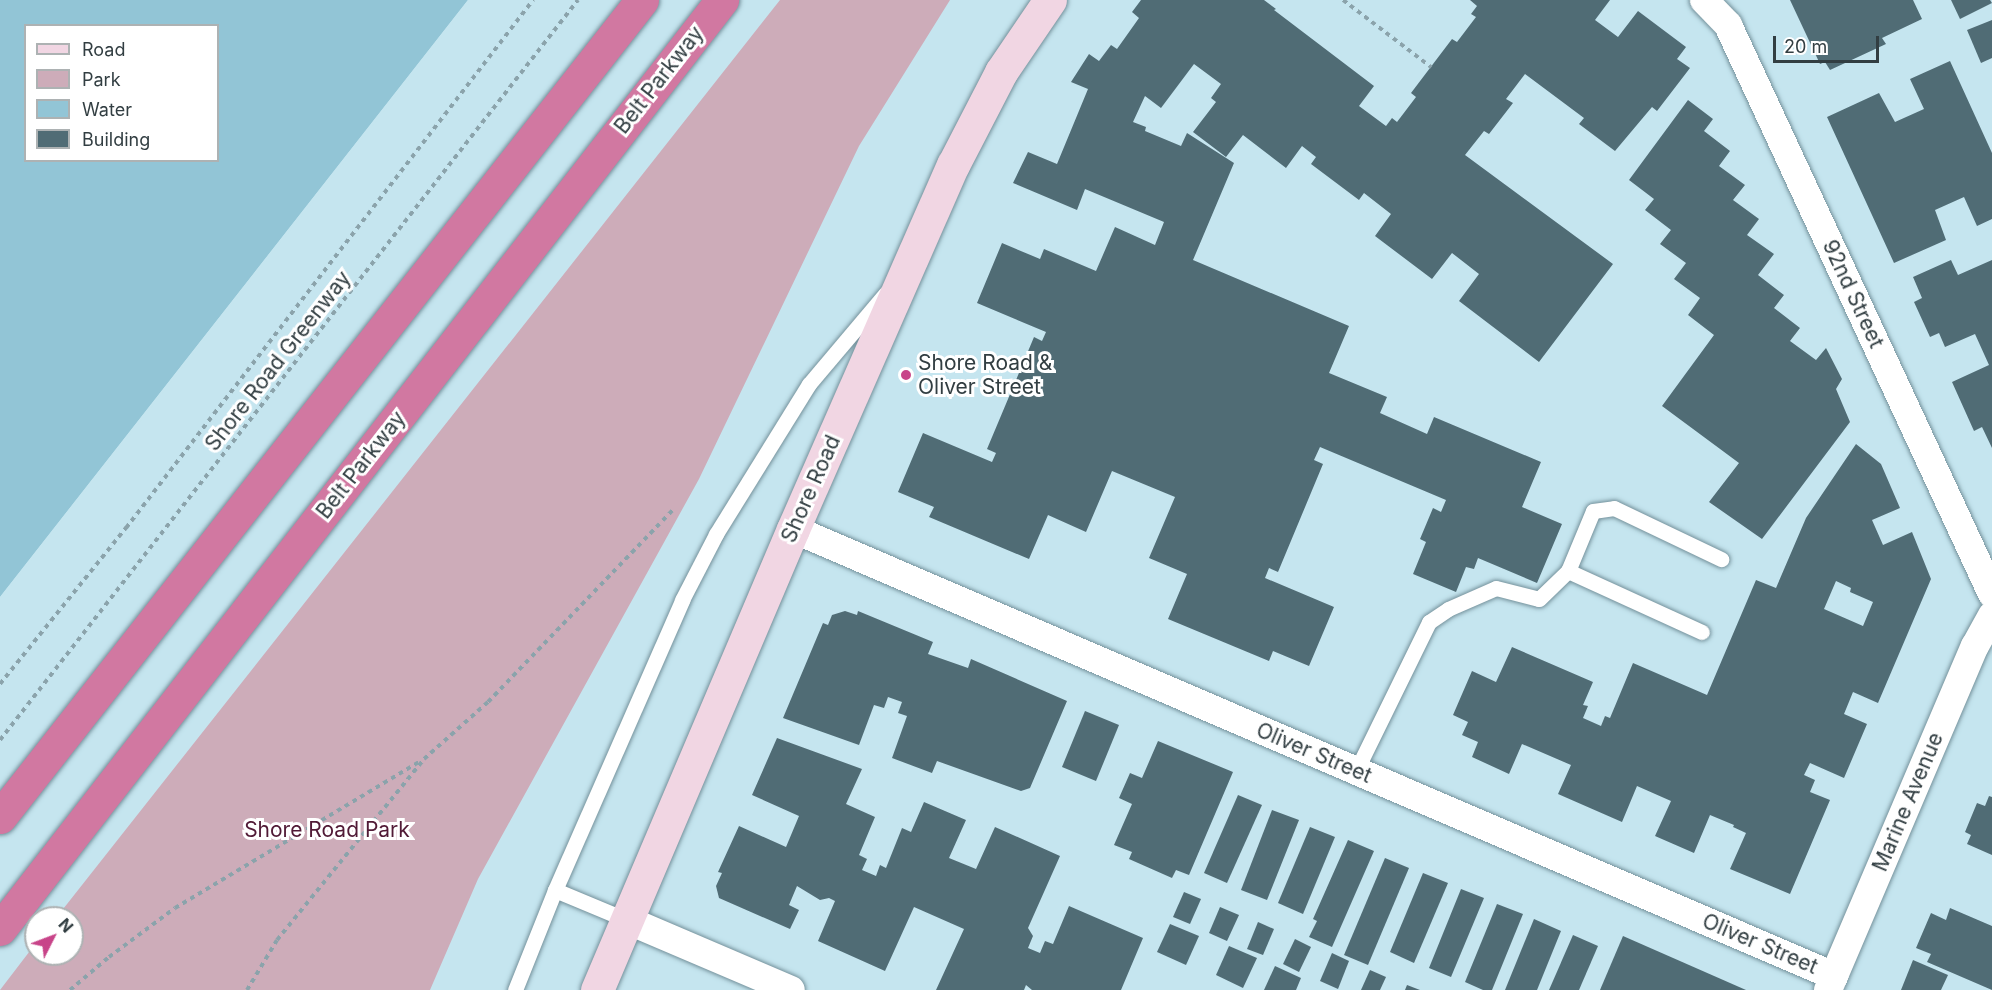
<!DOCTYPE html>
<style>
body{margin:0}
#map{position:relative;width:1992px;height:990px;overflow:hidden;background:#c5e5ef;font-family:Inter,sans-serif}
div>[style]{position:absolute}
.green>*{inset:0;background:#cdacb9}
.water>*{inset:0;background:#92c5d6}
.pier>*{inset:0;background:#c5e5ef}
.building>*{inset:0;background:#506c75}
.path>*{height:4px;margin-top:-2px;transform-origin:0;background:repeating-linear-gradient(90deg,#8ba3ab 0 4.5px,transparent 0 9px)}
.roads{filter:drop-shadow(0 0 2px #74919b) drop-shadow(0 0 2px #74919b)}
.lane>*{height:15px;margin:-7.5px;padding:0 7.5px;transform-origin:7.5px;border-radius:7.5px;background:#fff}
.street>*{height:28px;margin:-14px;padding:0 14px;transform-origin:14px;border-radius:14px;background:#fff}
.secondary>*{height:33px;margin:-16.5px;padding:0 16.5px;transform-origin:16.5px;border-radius:16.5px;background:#f1d6e3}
.highway>*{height:33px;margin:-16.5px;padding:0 16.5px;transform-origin:16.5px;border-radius:16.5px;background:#d178a1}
.dots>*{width:16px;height:16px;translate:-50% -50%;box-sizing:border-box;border:3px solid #fff;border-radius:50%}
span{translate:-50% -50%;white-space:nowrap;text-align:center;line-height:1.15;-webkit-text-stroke:6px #fff;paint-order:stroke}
.street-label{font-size:21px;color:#323e42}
.poi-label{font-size:21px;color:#323e42}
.left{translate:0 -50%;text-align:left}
.park-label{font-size:21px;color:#511a36}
.legend{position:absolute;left:24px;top:24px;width:195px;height:138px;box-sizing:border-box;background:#fff;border:2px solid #adb2b3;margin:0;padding:8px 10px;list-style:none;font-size:18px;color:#323e42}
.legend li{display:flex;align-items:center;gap:12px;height:30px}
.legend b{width:30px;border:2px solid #adb2b3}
.north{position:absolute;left:24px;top:906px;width:60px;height:60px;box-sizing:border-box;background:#fff;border:2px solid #adb2b3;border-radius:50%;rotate:48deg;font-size:16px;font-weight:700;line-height:24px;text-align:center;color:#323e42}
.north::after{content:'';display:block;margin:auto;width:21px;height:27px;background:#c84489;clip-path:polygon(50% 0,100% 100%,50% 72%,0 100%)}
.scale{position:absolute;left:1773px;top:36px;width:106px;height:27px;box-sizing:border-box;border:3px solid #323e42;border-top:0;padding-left:8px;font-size:18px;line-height:21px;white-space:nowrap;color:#323e42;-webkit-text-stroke:4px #fff;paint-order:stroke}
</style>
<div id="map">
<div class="green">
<i style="clip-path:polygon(780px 0,950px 0,859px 146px,699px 479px,478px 879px,430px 990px,0 990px,36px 943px,36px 954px,72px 954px,72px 918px,56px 918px)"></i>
</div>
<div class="water">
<i style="clip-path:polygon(evenodd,0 0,468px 0,0 597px,0 0,26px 26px,218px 26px,218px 160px,26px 160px,26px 26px)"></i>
</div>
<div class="pier">
<i style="clip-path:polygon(468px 0,470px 2px,0 600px,0 597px)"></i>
</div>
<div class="building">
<i style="clip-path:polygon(1141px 0,1264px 0,1276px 9px,1274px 10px,1374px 86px,1359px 106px,1386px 126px,1392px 118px,1397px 122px,1416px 97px,1411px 93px,1452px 39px,1457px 42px,1476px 17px,1471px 14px,1477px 6px,1470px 0,1610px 0,1595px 20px,1618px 37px,1638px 11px,1686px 47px,1677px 59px,1690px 68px,1657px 111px,1652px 107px,1615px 151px,1579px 124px,1584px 118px,1525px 74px,1506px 99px,1513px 103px,1489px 134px,1484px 131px,1465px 155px,1613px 264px,1539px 362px,1459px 301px,1479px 274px,1452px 253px,1432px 279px,1375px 236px,1391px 214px,1364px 193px,1359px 200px,1311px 164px,1316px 157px,1302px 146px,1286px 168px,1243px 135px,1226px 157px,1193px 132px,1216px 102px,1211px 98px,1221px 84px,1194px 64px,1161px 108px,1145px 96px,1133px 122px,1146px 127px,1145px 131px,1181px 146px,1187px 133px,1234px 163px,1193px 260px,1349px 326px,1329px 373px,1387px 397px,1380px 413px,1427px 434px,1434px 417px,1541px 462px,1522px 507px,1562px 524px,1537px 583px,1478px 558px,1474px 569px,1466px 567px,1456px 592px,1413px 574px,1426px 542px,1420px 539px,1433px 508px,1441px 512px,1446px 500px,1320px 447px,1314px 460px,1323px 464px,1278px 572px,1269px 568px,1265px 578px,1334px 607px,1309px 666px,1273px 651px,1269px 661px,1168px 619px,1187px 574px,1149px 558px,1175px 497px,1112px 471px,1086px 532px,1048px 515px,1029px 559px,929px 517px,934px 507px,898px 492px,923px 433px,992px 462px,996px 453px,987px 449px,1034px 337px,1042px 341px,1046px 332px,977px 303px,1002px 243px,1040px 259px,1044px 249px,1096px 271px,1115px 227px,1155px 245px,1164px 222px,1085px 189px,1077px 210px,1013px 183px,1028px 152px,1057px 164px,1088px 89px,1071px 82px,1089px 54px,1099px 61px,1111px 45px,1117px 49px,1139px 18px,1132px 12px)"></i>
<i style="clip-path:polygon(1790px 0,1913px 0,1922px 19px,1882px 38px,1886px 44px,1830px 70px,1825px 62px,1820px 64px)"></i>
<i style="clip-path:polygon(1951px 0,1990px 0,1992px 3px,1960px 19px)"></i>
<i style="clip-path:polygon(1992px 20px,1992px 58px,1981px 63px,1967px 30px)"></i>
<i style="clip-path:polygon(1950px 61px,1992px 153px,1992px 219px,1977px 226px,1964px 197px,1935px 210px,1946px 240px,1894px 263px,1827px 117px,1879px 93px,1895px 122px,1924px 109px,1910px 79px)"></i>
<i style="clip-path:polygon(1688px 100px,1713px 119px,1704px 131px,1730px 151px,1719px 166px,1745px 185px,1733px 200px,1759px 219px,1747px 235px,1774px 254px,1758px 275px,1784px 295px,1774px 308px,1800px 328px,1790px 341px,1816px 360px,1826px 348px,1842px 379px,1836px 389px,1850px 422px,1762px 539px,1709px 502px,1739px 463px,1662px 406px,1714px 335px,1688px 315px,1700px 298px,1674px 279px,1686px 263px,1660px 244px,1671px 230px,1645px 210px,1654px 199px,1629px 180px)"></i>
<i style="clip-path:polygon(1951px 260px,1958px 275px,1992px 260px,1992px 448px,1982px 427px,1974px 431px,1952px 382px,1989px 365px,1975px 334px,1945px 347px,1939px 333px,1930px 337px,1914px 302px,1922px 298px,1913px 277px)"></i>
<i style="clip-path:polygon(evenodd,1856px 444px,1881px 464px,1900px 508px,1872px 520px,1883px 545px,1912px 532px,1931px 579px,1878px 703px,1853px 692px,1844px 714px,1867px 724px,1844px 778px,1810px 763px,1804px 775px,1815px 780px,1810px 792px,1830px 800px,1790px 894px,1730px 869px,1746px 833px,1733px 827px,1734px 825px,1710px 815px,1694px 853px,1655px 836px,1671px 801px,1637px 786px,1622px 822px,1558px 794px,1571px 765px,1522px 744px,1509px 774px,1472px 757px,1478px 742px,1462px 735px,1468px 722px,1453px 715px,1472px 671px,1496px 682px,1512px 647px,1593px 682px,1583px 705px,1588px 706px,1583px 718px,1601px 726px,1605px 716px,1610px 718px,1633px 663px,1707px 695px,1756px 580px,1776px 588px,1806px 518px,1856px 444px,1836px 581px,1851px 588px,1850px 592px,1873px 602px,1863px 626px,1824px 609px,1836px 581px)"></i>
<i style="clip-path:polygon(845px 611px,857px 615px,858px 611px,933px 642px,928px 654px,968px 668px,971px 659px,1067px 701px,1030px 788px,1021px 791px,937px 761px,932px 773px,892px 758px,907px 716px,898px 713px,902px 702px,888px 697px,884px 708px,874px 705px,859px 745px,783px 718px,823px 623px,828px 625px,832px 615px)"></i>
<i style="clip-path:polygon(1085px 711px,1119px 725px,1096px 781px,1062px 767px)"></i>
<i style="clip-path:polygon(777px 738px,862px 769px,846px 804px,875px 817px,859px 855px,867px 859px,862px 870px,876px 876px,880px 865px,886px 868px,902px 828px,911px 832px,924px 802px,966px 820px,949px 858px,976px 869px,995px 827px,1060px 856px,1028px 928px,1033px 936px,1028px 948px,1040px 953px,1045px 941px,1053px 944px,1069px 906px,1143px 938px,1121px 990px,1032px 990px,1026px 985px,1024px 990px,936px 990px,964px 929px,914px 907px,885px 971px,818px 941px,835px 901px,829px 898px,820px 900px,797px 886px,789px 905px,799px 910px,790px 929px,719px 898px,716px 886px,722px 873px,718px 872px,739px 826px,786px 847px,799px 816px,752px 795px)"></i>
<i style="clip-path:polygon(1158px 741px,1233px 772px,1189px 875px,1176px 870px,1172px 878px,1129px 859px,1132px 852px,1114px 845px,1132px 804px,1119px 798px,1130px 773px,1142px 778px)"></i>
<i style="clip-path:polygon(1238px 795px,1262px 805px,1227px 883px,1204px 873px)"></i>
<i style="clip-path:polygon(1989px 796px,1992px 797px,1992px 855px,1967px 844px,1971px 835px,1965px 832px,1977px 803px,1985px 806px)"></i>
<i style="clip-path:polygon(1272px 810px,1299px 820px,1267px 900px,1241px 890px)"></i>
<i style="clip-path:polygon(1310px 827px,1335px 837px,1303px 914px,1278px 903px)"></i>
<i style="clip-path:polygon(1348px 840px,1374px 851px,1332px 947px,1309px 937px,1317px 921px,1313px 919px)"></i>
<i style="clip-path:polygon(1385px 858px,1409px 868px,1368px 965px,1344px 955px)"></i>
<i style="clip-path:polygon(1423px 873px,1448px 883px,1414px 963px,1390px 952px)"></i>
<i style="clip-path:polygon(1461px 889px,1484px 898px,1451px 977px,1429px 968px)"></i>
<i style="clip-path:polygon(1184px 892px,1201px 899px,1190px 924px,1173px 917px)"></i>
<i style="clip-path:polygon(1497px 904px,1523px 914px,1492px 990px,1483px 990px,1465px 982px)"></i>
<i style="clip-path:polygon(1220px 907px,1239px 915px,1227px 941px,1209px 933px)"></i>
<i style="clip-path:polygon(1950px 908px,1992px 926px,1992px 990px,1927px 962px,1931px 954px,1916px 948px,1931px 913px,1946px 920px)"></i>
<i style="clip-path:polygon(1534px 919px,1561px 931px,1537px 990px,1505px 990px)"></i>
<i style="clip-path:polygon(1258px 922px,1274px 929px,1263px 955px,1247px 949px)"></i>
<i style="clip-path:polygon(1170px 924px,1199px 936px,1186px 965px,1157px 952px)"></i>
<i style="clip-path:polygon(1573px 935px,1598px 946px,1579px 990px,1549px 990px)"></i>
<i style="clip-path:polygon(1623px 936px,1746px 990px,1600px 990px)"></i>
<i style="clip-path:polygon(1295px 939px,1311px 947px,1299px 972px,1283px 964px)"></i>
<i style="clip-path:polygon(1229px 946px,1257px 958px,1243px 988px,1216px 975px)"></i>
<i style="clip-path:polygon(1332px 953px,1349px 961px,1338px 989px,1320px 981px)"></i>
<i style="clip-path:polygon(1913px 960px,1948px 975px,1941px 990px,1901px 990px)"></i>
<i style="clip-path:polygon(1275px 966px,1301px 978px,1296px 990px,1264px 990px)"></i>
<i style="clip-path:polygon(1370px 970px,1386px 977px,1380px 990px,1361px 990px)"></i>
<i style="clip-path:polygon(1407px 985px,1420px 990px,1405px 990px)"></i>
</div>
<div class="path">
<i style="left:1343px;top:0;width:111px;rotate:37.3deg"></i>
<i style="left:0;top:684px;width:201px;rotate:-51.1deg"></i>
<i style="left:126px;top:528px;width:667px;rotate:-52.37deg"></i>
<i style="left:0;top:740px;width:939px;rotate:-52.01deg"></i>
<i style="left:70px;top:990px;width:51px;rotate:-40.2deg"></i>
<i style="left:109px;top:957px;width:82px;rotate:-36.6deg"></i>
<i style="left:175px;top:908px;width:287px;rotate:-30.9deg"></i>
<i style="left:247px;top:990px;width:58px;rotate:-59deg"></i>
<i style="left:277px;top:940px;width:233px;rotate:-50.9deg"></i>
<i style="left:424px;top:759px;width:86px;rotate:-41.7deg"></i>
<i style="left:488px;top:702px;width:267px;rotate:-46.1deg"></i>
</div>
<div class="roads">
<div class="lane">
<i style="left:1568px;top:571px;width:147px;rotate:24.5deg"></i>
<i style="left:1356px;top:771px;width:166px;rotate:-63.9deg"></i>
<i style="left:1429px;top:622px;width:23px;rotate:-34deg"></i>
<i style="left:1448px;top:609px;width:52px;rotate:-23.6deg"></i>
<i style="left:1496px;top:588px;width:44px;rotate:14.3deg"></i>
<i style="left:1539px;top:599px;width:40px;rotate:-44deg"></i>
<i style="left:1568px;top:571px;width:65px;rotate:-67.4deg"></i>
<i style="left:1593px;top:511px;width:21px;rotate:-8deg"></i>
<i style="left:1614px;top:508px;width:119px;rotate:25.5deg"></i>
<i style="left:555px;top:890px;width:78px;rotate:22.6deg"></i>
<i style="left:515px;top:990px;width:108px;rotate:-68.2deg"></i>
<i style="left:555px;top:890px;width:317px;rotate:-66.3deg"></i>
<i style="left:682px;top:600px;width:74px;rotate:-62.7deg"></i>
<i style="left:716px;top:534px;width:176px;rotate:-58.2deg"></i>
<i style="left:809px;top:384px;width:118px;rotate:-49.8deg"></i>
</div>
<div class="street">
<i style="left:1704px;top:0;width:35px;rotate:46deg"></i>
<i style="left:1728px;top:25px;width:627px;rotate:65.11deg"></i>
<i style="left:793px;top:529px;width:1133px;rotate:23.24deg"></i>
<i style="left:627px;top:920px;width:178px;rotate:23.1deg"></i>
<i style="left:1828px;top:990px;width:374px;rotate:-66.9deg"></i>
<i style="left:1975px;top:646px;width:35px;rotate:-61deg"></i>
</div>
<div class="secondary">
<i style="left:597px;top:990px;width:501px;rotate:-66.97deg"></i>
<i style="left:793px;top:529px;width:398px;rotate:-66.3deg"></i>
<i style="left:953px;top:165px;width:105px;rotate:-62.7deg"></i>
<i style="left:1001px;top:72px;width:87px;rotate:-55.8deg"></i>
</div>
<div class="highway">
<i style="left:0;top:817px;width:1039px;rotate:-51.84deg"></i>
<i style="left:0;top:929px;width:1177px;rotate:-52.15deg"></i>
</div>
</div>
<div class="dots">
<i style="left:906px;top:375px;background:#c84489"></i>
</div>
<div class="street-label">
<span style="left:659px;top:80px;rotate:-52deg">Belt Parkway</span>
<span style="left:1853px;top:294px;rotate:65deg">92nd Street</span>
<span style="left:278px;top:361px;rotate:-52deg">Shore Road Greenway</span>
<span style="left:361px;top:465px;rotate:-52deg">Belt Parkway</span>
<span style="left:811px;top:489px;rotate:-66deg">Shore Road</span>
<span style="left:1314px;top:753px;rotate:23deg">Oliver Street</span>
<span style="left:1908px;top:802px;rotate:-67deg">Marine Avenue</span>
<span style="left:1760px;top:944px;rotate:23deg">Oliver Street</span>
</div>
<div class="poi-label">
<span class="left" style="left:918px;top:375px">Shore Road &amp;<br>Oliver Street</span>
</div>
<div class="park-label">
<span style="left:327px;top:830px">Shore Road Park</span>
</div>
<ul class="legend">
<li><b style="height:8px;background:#f1d6e3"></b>Road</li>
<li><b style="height:16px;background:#cdacb9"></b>Park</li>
<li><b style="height:16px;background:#92c5d6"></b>Water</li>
<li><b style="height:16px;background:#506c75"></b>Building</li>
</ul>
<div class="north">N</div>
<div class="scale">20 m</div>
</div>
